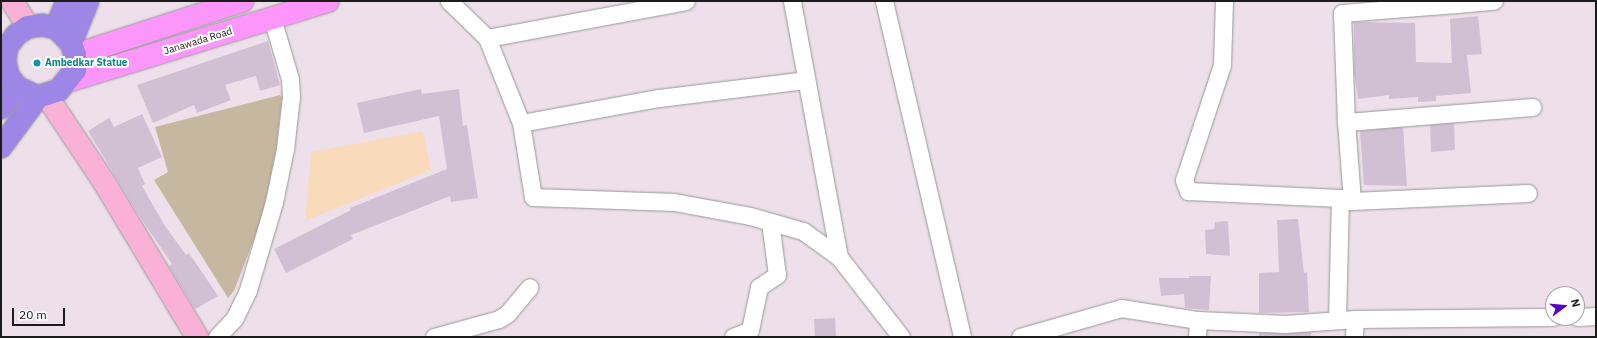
<!DOCTYPE html>
<style>
body{margin:0}
#map{position:relative;width:1597px;height:338px;overflow:hidden;background:#ede0eb;font-family:"IBM Plex Sans",sans-serif}
div>[style]{position:absolute}
.cemetery>*{inset:0;background:#c6b7a1}
.park>*{inset:0;background:#f9dbbb}
.building>*{inset:0;background:#d1c0d3}
.roads{filter:drop-shadow(0 0 1px #989898) drop-shadow(0 0 1px #989898)}
.street>*{height:17px;margin:-8.5px;padding:0 8.5px;transform-origin:8.5px;border-radius:8.5px;background:#fff}
.secondary>*{height:22px;margin:-11px;padding:0 11px;transform-origin:11px;border-radius:11px;background:#f9b1d6}
.primary>*{height:22px;margin:-11px;padding:0 11px;transform-origin:11px;border-radius:11px;background:#fc96fb}
.highway>*{height:22px;margin:-11px;padding:0 11px;transform-origin:11px;border-radius:11px;background:#9e86e6}
.dots>*{width:11px;height:11px;translate:-50% -50%;box-sizing:border-box;border:2px solid #fff;border-radius:50%}
span{translate:-50% -50%;white-space:nowrap;text-align:center;line-height:1.15;-webkit-text-stroke:4px #fff;paint-order:stroke}
.street-label{font-size:10px;color:#1b1b1b}
.culture-label{font-size:10px;color:#0d838f;font-weight:700}
.left{translate:0 -50%;text-align:left}
.frame{position:absolute;inset:0;border:2px solid #1b1b1b;pointer-events:none}
.north{position:absolute;left:1545px;top:286px;width:40px;height:40px;box-sizing:border-box;background:#fff;border:1px solid #a4a4a4;border-radius:50%;rotate:74deg;font-size:11px;font-weight:700;line-height:16px;text-align:center;color:#1b1b1b}
.north::after{content:'';display:block;margin:auto;width:14px;height:18px;background:#5700c6;clip-path:polygon(50% 0,100% 100%,50% 72%,0 100%)}
.scale{position:absolute;left:12px;top:308px;width:53px;height:18px;box-sizing:border-box;border:2px solid #1b1b1b;border-top:0;padding-left:5px;font-size:12px;line-height:14px;white-space:nowrap;color:#1b1b1b;-webkit-text-stroke:3px #fff;paint-order:stroke}
</style>
<div id="map">
<div class="cemetery">
<i style="clip-path:polygon(280px 95px,282px 98px,276px 151px,261px 221px,234px 291px,228px 298px,154px 180px,168px 172px,155px 127px)"></i>
</div>
<div class="park">
<i style="clip-path:polygon(423px 131px,431px 170px,305px 221px,311px 152px)"></i>
</div>
<div class="building">
<i style="clip-path:polygon(1478px 16px,1482px 54px,1467px 55px,1471px 93px,1436px 96px,1436px 101px,1418px 102px,1418px 97px,1389px 99px,1389px 95px,1358px 99px,1354px 72px,1354px 22px,1415px 23px,1416px 62px,1452px 63px,1450px 19px)"></i>
<i style="clip-path:polygon(268px 41px,280px 85px,260px 91px,256px 76px,225px 85px,231px 100px,197px 113px,194px 105px,153px 123px,137px 85px)"></i>
<i style="clip-path:polygon(421px 89px,422px 94px,459px 89px,463px 126px,467px 125px,478px 198px,451px 202px,450px 196px,351px 235px,353px 239px,286px 273px,274px 249px,351px 210px,350px 208px,447px 169px,439px 116px,364px 133px,357px 103px)"></i>
<i style="clip-path:polygon(142px 114px,162px 157px,138px 168px,145px 184px,142px 186px,165px 226px,186px 255px,189px 253px,218px 296px,195px 309px,169px 266px,172px 264px,138px 214px,88px 131px,109px 118px,114px 127px)"></i>
<i style="clip-path:polygon(1454px 123px,1455px 150px,1431px 152px,1430px 125px)"></i>
<i style="clip-path:polygon(1403px 127px,1407px 186px,1364px 185px,1360px 131px)"></i>
<i style="clip-path:polygon(1298px 219px,1304px 273px,1307px 272px,1309px 312px,1259px 313px,1259px 273px,1279px 272px,1277px 220px)"></i>
<i style="clip-path:polygon(1228px 221px,1230px 256px,1206px 254px,1205px 230px,1214px 229px,1215px 222px)"></i>
<i style="clip-path:polygon(1189px 276px,1211px 276px,1209px 310px,1185px 308px,1184px 294px,1161px 296px,1159px 278px,1189px 278px)"></i>
<i style="clip-path:polygon(835px 318px,836px 337px,815px 337px,814px 319px)"></i>
<i style="clip-path:polygon(1311px 332px,1311px 337px,1259px 337px,1259px 333px)"></i>
</div>
<div class="roads">
<div class="street">
<i style="left:449px;top:1px;width:53px;rotate:44.2deg"></i>
<i style="left:487px;top:38px;width:92px;rotate:68.2deg"></i>
<i style="left:521px;top:123px;width:75px;rotate:80.8deg"></i>
<i style="left:533px;top:197px;width:141px;rotate:2deg"></i>
<i style="left:674px;top:202px;width:77px;rotate:10.4deg"></i>
<i style="left:750px;top:216px;width:55px;rotate:15.8deg"></i>
<i style="left:803px;top:231px;width:44px;rotate:35.8deg"></i>
<i style="left:839px;top:257px;width:101px;rotate:52.2deg"></i>
<i style="left:792px;top:1px;width:260px;rotate:79.6deg"></i>
<i style="left:884px;top:1px;width:345px;rotate:76.9deg"></i>
<i style="left:1224px;top:1px;width:64px;rotate:91.8deg"></i>
<i style="left:1222px;top:65px;width:121px;rotate:108.3deg"></i>
<i style="left:1184px;top:180px;width:12px;rotate:70deg"></i>
<i style="left:1188px;top:191px;width:152px;rotate:2.6deg"></i>
<i style="left:1456px;top:4px;width:38px;rotate:-5deg"></i>
<i style="left:487px;top:38px;width:202px;rotate:-10.5deg"></i>
<i style="left:1346px;top:122px;width:187px;rotate:-4.6deg"></i>
<i style="left:521px;top:123px;width:140px;rotate:-10.3deg"></i>
<i style="left:659px;top:98px;width:147px;rotate:-7deg"></i>
<i style="left:1352px;top:201px;width:176px;rotate:-2.6deg"></i>
<i style="left:1577px;top:317px;width:19px;rotate:-3deg"></i>
<i style="left:1337px;top:320px;width:122px;rotate:-88.6deg"></i>
<i style="left:1340px;top:198px;width:12px;rotate:14deg"></i>
<i style="left:1352px;top:201px;width:79px;rotate:-94.3deg"></i>
<i style="left:1346px;top:122px;width:109px;rotate:-92.1deg"></i>
<i style="left:1342px;top:13px;width:114px;rotate:-4.5deg"></i>
<i style="left:1456px;top:4px;width:3px;rotate:-90deg"></i>
<i style="left:217px;top:337px;width:25px;rotate:-47deg"></i>
<i style="left:234px;top:319px;width:32px;rotate:-64deg"></i>
<i style="left:248px;top:290px;width:92px;rotate:-73.5deg"></i>
<i style="left:274px;top:202px;width:54px;rotate:-78.3deg"></i>
<i style="left:285px;top:149px;width:52px;rotate:-83.4deg"></i>
<i style="left:291px;top:97px;width:18px;rotate:-93deg"></i>
<i style="left:290px;top:79px;width:64px;rotate:-106.4deg"></i>
<i style="left:434px;top:337px;width:67px;rotate:-15.5deg"></i>
<i style="left:499px;top:319px;width:9px;rotate:-32deg"></i>
<i style="left:507px;top:314px;width:35px;rotate:-50deg"></i>
<i style="left:733px;top:337px;width:18px;rotate:-22deg"></i>
<i style="left:750px;top:330px;width:44px;rotate:-78.2deg"></i>
<i style="left:759px;top:287px;width:22px;rotate:-34deg"></i>
<i style="left:777px;top:275px;width:53px;rotate:-97.5deg"></i>
<i style="left:1020px;top:337px;width:105px;rotate:-16deg"></i>
<i style="left:1121px;top:308px;width:78px;rotate:8.9deg"></i>
<i style="left:1198px;top:320px;width:87px;rotate:2.6deg"></i>
<i style="left:1285px;top:324px;width:70px;rotate:-4.1deg"></i>
<i style="left:1355px;top:319px;width:198px;rotate:-0.6deg"></i>
<i style="left:1197px;top:337px;width:17px;rotate:-87deg"></i>
<i style="left:1354px;top:337px;width:18px;rotate:-87deg"></i>
</div>
<div class="secondary">
<i style="left:12px;top:1px;width:31px;rotate:58deg"></i>
<i style="left:46px;top:95px;width:105px;rotate:56.3deg"></i>
<i style="left:104px;top:182px;width:181px;rotate:59deg"></i>
</div>
<div class="primary">
<i style="left:75px;top:55px;width:176px;rotate:-17.9deg"></i>
<i style="left:68px;top:81px;width:272px;rotate:-17.1deg"></i>
</div>
<div class="highway">
<i style="left:42px;top:25px;width:14px;rotate:12deg"></i>
<i style="left:56px;top:28px;width:21px;rotate:45deg"></i>
<i style="left:71px;top:43px;width:13px;rotate:72deg"></i>
<i style="left:75px;top:55px;width:15px;rotate:90deg"></i>
<i style="left:75px;top:70px;width:26px;rotate:129deg"></i>
<i style="left:59px;top:90px;width:22px;rotate:162deg"></i>
<i style="left:38px;top:97px;width:23px;rotate:-155deg"></i>
<i style="left:17px;top:87px;width:15px;rotate:-127deg"></i>
<i style="left:8px;top:75px;width:14px;rotate:-102deg"></i>
<i style="left:5px;top:61px;width:14px;rotate:-82deg"></i>
<i style="left:7px;top:47px;width:15px;rotate:-53deg"></i>
<i style="left:16px;top:35px;width:14px;rotate:-34deg"></i>
<i style="left:28px;top:27px;width:14px;rotate:-8deg"></i>
<i style="left:56px;top:28px;width:29px;rotate:-68deg"></i>
<i style="left:71px;top:43px;width:45px;rotate:-68deg"></i>
<i style="left:1px;top:108px;width:26px;rotate:-53deg"></i>
<i style="left:1px;top:147px;width:62px;rotate:-53.5deg"></i>
</div>
</div>
<div class="dots">
<i style="left:37px;top:63px;background:#0f9aa8"></i>
</div>
<div class="street-label">
<span style="left:198px;top:41px;rotate:-17deg">Janawada Road</span>
</div>
<div class="culture-label">
<span class="left" style="left:45px;top:63px">Ambedkar Statue</span>
</div>
<div class="frame"></div>
<div class="north">N</div>
<div class="scale">20 m</div>
</div>
